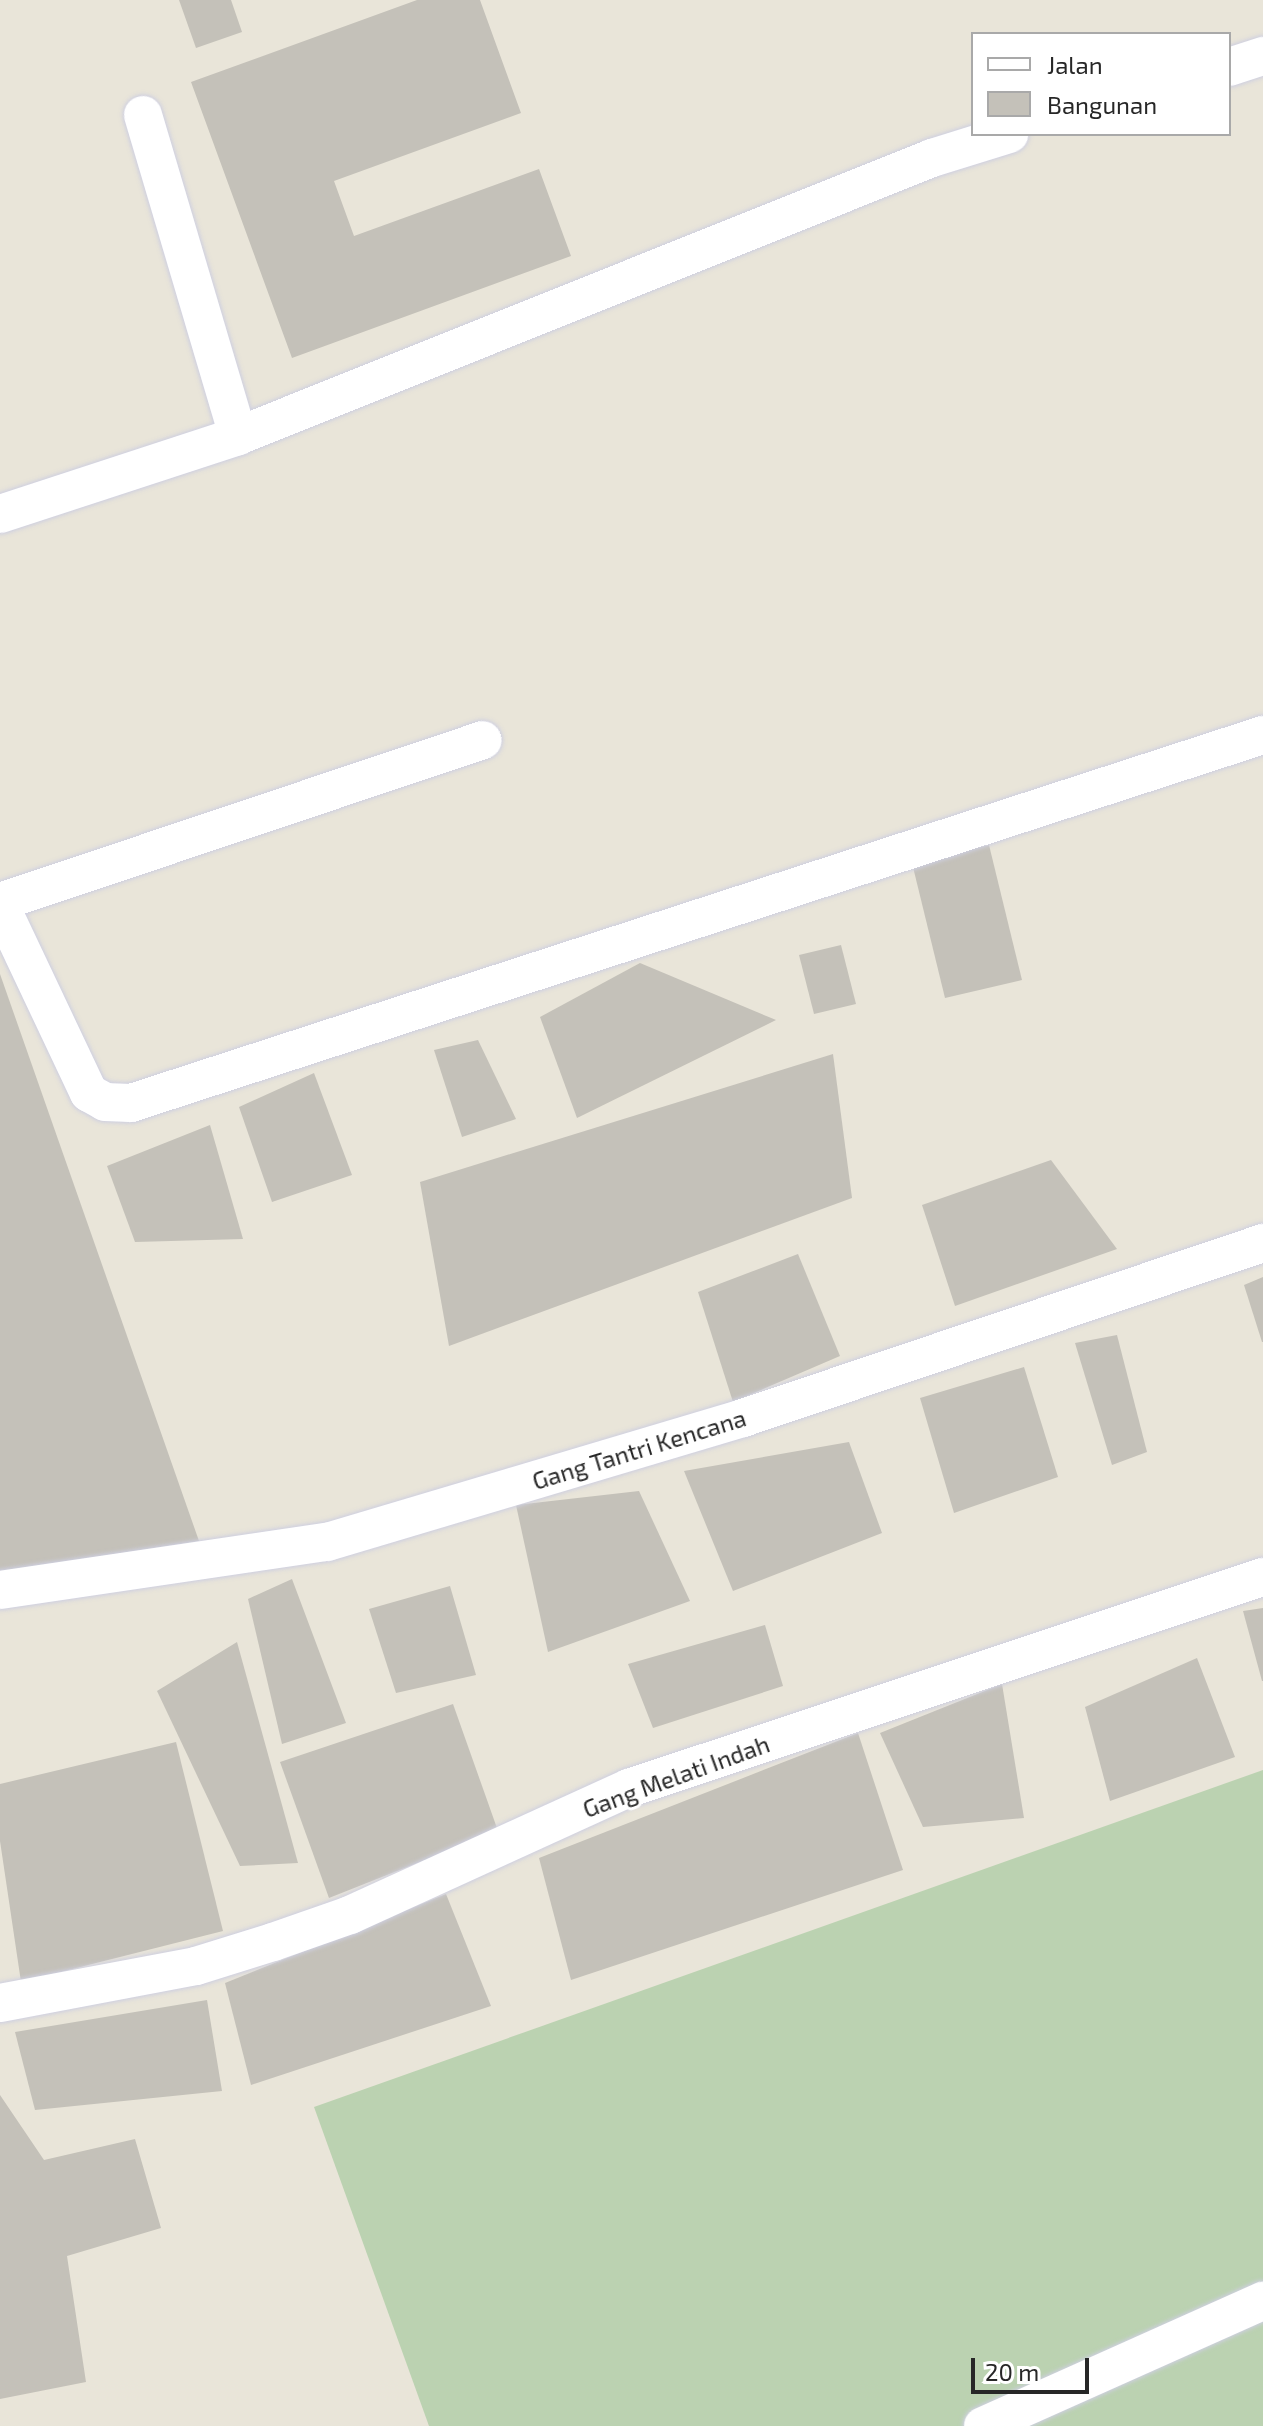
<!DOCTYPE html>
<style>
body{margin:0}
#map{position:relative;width:1263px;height:2426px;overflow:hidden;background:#e9e5d9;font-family:"Exo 2",sans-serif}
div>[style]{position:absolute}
.cemetery>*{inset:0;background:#bbd2b1}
.building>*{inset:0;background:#c4c1b9}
.roads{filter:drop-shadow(0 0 2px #cecfe0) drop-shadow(0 0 2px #cecfe0)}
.minor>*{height:38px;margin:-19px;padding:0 19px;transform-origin:19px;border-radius:19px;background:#fff}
span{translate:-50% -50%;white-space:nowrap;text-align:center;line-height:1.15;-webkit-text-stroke:6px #fff;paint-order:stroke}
.street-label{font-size:24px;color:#272727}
.legend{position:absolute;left:971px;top:32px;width:260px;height:104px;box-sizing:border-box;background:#fff;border:2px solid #a9a9a9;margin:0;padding:10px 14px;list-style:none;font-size:24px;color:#272727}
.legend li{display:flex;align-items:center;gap:16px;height:40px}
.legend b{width:40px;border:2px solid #a9a9a9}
.scale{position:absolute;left:971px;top:2358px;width:118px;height:36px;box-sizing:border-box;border:4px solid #272727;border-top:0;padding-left:10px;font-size:24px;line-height:28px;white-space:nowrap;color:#272727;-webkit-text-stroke:6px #fff;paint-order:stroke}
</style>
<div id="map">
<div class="cemetery">
<i style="clip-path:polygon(1263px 1770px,1263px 2426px,429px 2426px,314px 2107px)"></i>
</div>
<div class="building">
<i style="clip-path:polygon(179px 0,231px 0,242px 32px,196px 48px)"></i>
<i style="clip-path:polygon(417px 0,480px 0,521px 113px,334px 181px,354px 236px,539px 169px,571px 256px,292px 358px,191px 82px)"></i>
<i style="clip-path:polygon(989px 845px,1022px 980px,945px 998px,912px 863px)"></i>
<i style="clip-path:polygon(841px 945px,856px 1004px,814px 1014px,799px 955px)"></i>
<i style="clip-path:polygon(640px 963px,776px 1020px,577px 1118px,540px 1017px)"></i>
<i style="clip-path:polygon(0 974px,199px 1541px,0 1572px)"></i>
<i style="clip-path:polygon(478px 1040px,516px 1119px,462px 1137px,434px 1050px)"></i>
<i style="clip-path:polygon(833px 1054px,852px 1198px,449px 1346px,420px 1182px)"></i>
<i style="clip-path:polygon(314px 1073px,352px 1175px,272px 1202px,239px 1107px)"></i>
<i style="clip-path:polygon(210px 1125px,243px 1239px,135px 1242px,107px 1166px)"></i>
<i style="clip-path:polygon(1051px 1160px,1117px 1249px,955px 1306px,922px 1205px)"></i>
<i style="clip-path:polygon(798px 1254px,840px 1356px,733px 1402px,698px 1292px)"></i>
<i style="clip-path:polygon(1263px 1277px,1263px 1342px,1262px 1342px,1244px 1285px)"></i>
<i style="clip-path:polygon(1117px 1335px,1147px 1452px,1112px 1465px,1075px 1343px)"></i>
<i style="clip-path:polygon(1024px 1367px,1058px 1477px,954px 1513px,920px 1398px)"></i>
<i style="clip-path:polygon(849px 1442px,882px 1533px,733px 1591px,684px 1471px)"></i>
<i style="clip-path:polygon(639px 1491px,690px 1601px,548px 1652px,516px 1505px)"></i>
<i style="clip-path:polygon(292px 1579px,346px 1723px,282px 1744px,248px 1599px)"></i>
<i style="clip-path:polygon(450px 1586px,476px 1675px,396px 1693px,369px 1609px)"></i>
<i style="clip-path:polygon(1263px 1608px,1263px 1681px,1262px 1681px,1243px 1611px)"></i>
<i style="clip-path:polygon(765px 1625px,783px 1686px,653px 1728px,628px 1664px)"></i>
<i style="clip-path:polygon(237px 1642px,298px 1863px,240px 1866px,157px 1691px)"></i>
<i style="clip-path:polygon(1197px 1658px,1235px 1757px,1110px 1801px,1085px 1707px)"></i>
<i style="clip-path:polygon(1002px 1684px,1024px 1818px,923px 1827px,880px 1733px)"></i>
<i style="clip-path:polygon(453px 1704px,498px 1831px,329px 1898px,280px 1762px)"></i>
<i style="clip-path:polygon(858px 1733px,903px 1870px,571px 1980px,539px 1858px)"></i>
<i style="clip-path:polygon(176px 1742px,223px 1931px,21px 1982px,0 1841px,0 1784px)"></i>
<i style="clip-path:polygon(446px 1894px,491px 2006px,251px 2085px,225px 1983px)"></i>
<i style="clip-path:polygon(207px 2000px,222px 2091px,35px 2110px,15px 2032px)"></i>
<i style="clip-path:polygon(0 2095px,44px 2160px,135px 2139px,161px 2228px,67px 2256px,86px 2382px,0 2399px)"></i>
</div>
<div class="roads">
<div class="minor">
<i style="left:1229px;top:67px;width:36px;rotate:-18deg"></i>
<i style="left:143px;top:115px;width:335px;rotate:73.5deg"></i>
<i style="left:0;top:514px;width:250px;rotate:-18.1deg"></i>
<i style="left:238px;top:436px;width:748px;rotate:-21.83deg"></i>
<i style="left:932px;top:158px;width:81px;rotate:-17.3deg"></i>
<i style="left:0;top:902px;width:509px;rotate:-18.54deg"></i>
<i style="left:0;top:905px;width:208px;rotate:64.7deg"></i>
<i style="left:89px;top:1093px;width:18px;rotate:29deg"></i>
<i style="left:105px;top:1102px;width:26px;rotate:2deg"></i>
<i style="left:131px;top:1103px;width:1190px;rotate:-18.01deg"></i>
<i style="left:0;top:1590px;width:331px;rotate:-8.4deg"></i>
<i style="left:327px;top:1542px;width:434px;rotate:-16.6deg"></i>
<i style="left:743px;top:1418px;width:549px;rotate:-18.6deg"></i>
<i style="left:0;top:2003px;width:199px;rotate:-10.7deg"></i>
<i style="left:196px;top:1966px;width:81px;rotate:-17.3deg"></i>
<i style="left:273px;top:1942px;width:82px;rotate:-19.3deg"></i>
<i style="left:350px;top:1915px;width:307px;rotate:-24.5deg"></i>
<i style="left:629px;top:1788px;width:668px;rotate:-18.41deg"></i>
<i style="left:983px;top:2426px;width:307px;rotate:-24.1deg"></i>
</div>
</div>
<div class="street-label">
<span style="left:639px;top:1449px;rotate:-17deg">Gang Tantri Kencana</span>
<span style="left:676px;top:1776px;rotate:-20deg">Gang Melati Indah</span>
</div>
<ul class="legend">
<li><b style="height:10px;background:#fff"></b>Jalan</li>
<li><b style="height:22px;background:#c4c1b9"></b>Bangunan</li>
</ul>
<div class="scale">20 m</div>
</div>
